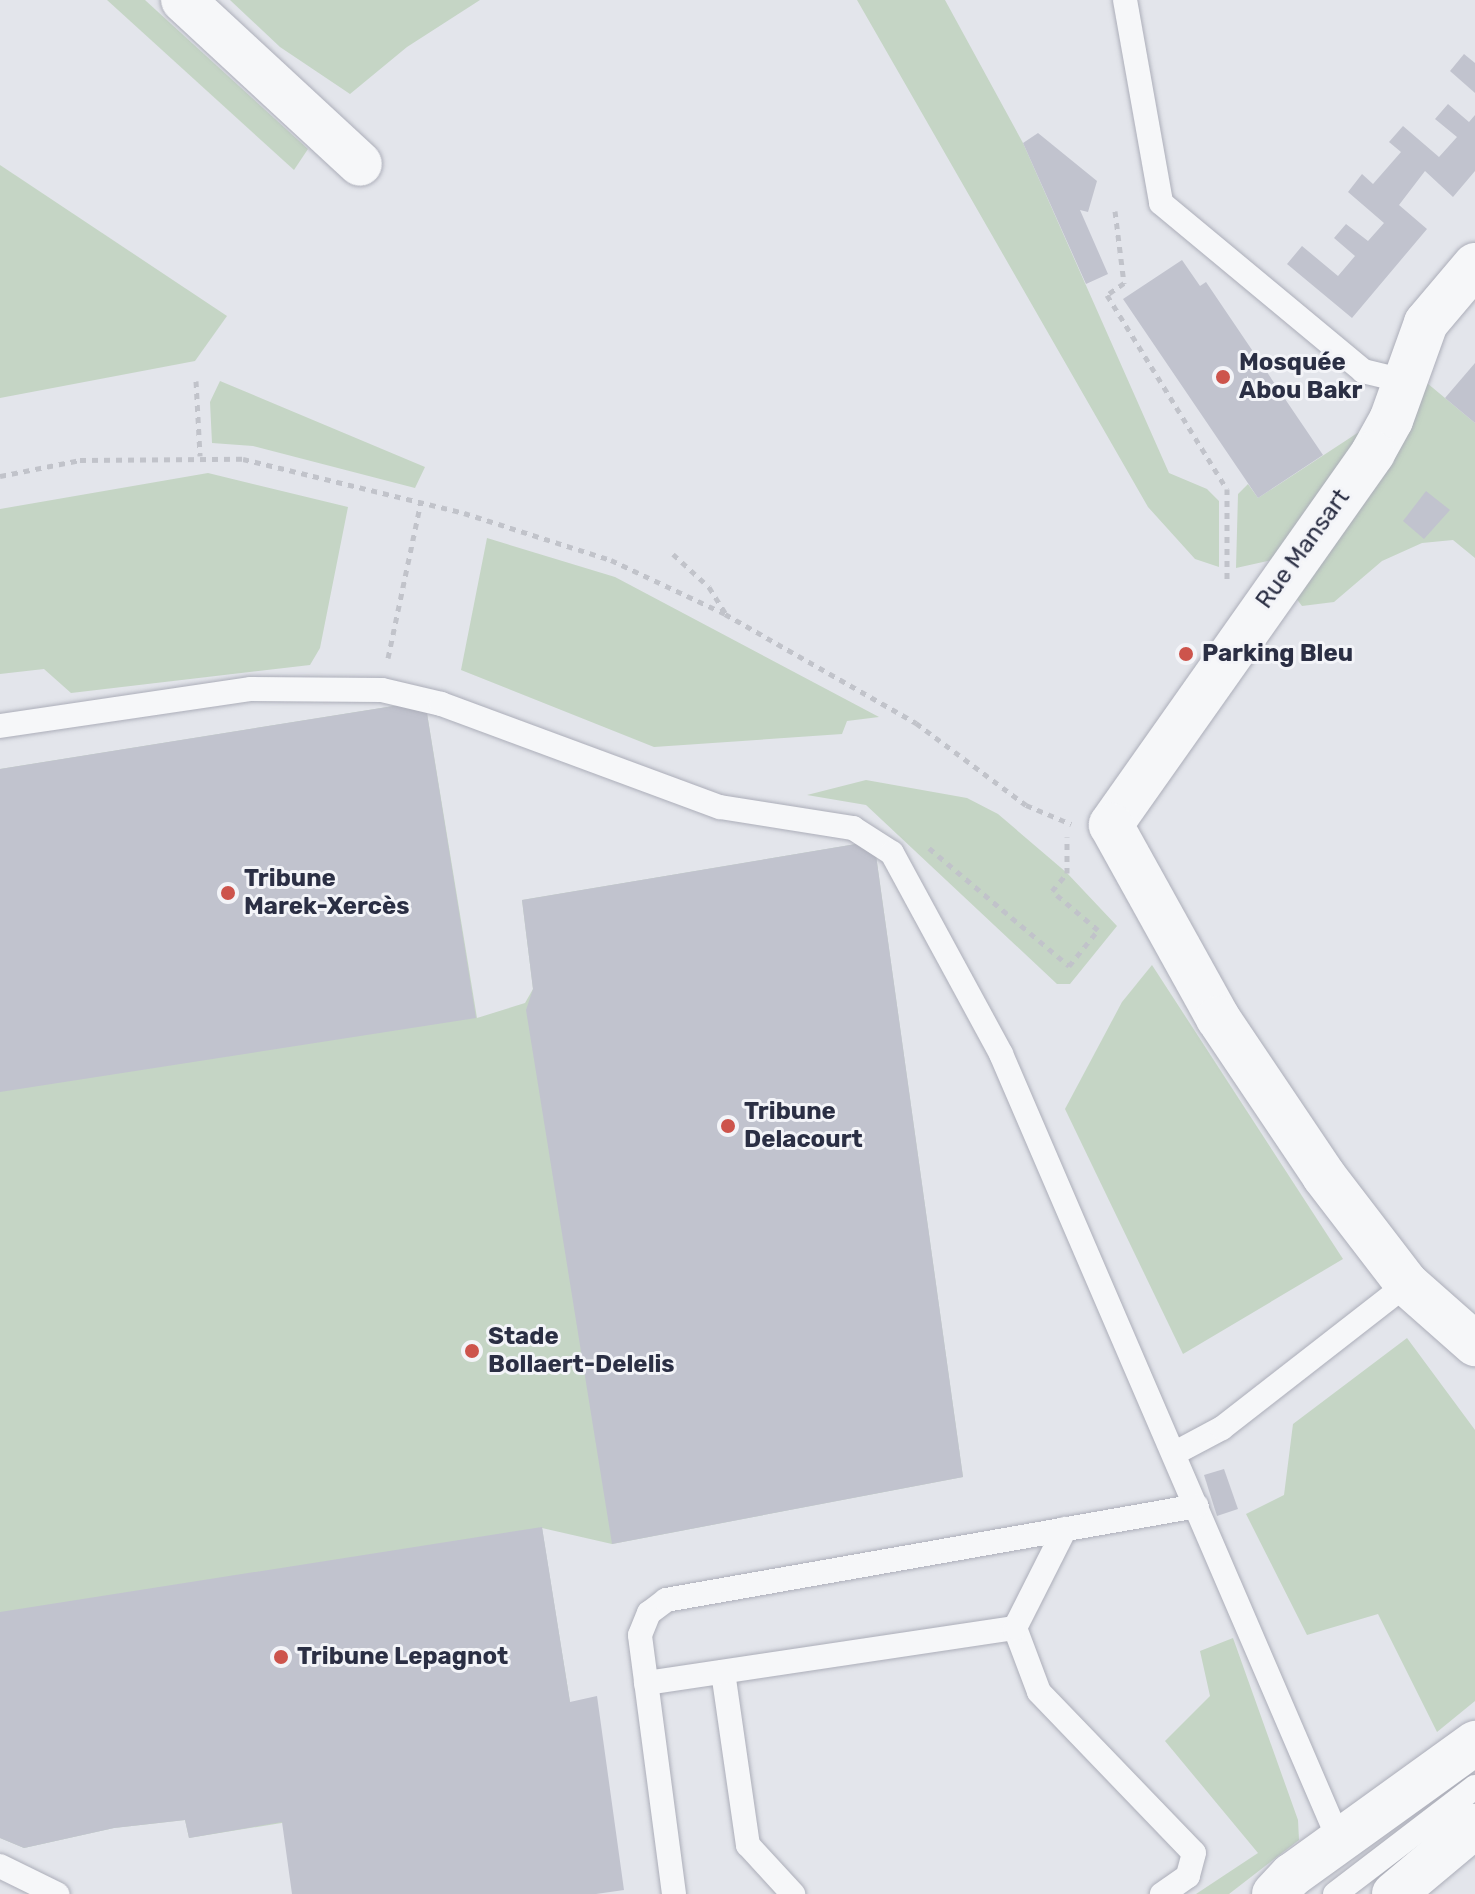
<!DOCTYPE html>
<meta charset="utf-8">
<style>
body{margin:0}
#map{position:relative;width:1475px;height:1894px;overflow:hidden;background:#e3e5eb;font-family:Rubik,sans-serif}
div>[style]{position:absolute}
.green>*{inset:0;background:#c5d5c5}
.building>*{inset:0;background:#c1c3ce}
.path>*{height:5px;margin-top:-2.5px;transform-origin:0;background:repeating-linear-gradient(90deg,#c1c3ca 0 6px,transparent 0 12px)}
.roads{filter:drop-shadow(0 0 2px #acaeb9) drop-shadow(0 0 2px #acaeb9)}
.service>*{height:24px;margin:-12px;padding:0 12px;transform-origin:12px;border-radius:12px;background:#f6f7f9}
.minor>*{height:44px;margin:-22px;padding:0 22px;transform-origin:22px;border-radius:22px;background:#f6f7f9}
.dots>*{width:22px;height:22px;translate:-50% -50%;box-sizing:border-box;border:4px solid #f3f4f8;border-radius:50%}
span{translate:-50% -50%;white-space:nowrap;text-align:center;line-height:1.15;-webkit-text-stroke:6px #f3f4f8;paint-order:stroke}
.poi-label{font-size:24px;color:#2b2f44;font-weight:700}
.left{translate:0 -50%;text-align:left}
.street-label{font-size:24px;color:#2b2f44}
</style>
<div id="map">
<div class="green">
<i style="clip-path:polygon(107px 0,145px 0,308px 149px,294px 170px)"></i>
<i style="clip-path:polygon(230px 0,480px 0,407px 47px,350px 94px,280px 47px)"></i>
<i style="clip-path:polygon(857px 0,945px 0,1023px 143px,1169px 473px,1207px 489px,1219px 501px,1219px 567px,1195px 559px,1148px 507px)"></i>
<i style="clip-path:polygon(0 165px,227px 316px,195px 361px,0 398px)"></i>
<i style="clip-path:polygon(220px 381px,425px 467px,415px 488px,253px 446px,212px 443px,210px 402px)"></i>
<i style="clip-path:polygon(1427px 383px,1475px 423px,1475px 558px,1453px 540px,1422px 543px,1382px 561px,1334px 602px,1302px 606px,1293px 594px)"></i>
<i style="clip-path:polygon(1362px 430px,1286px 557px,1236px 568px,1238px 494px,1248px 484px,1258px 498px)"></i>
<i style="clip-path:polygon(208px 473px,348px 507px,320px 648px,310px 665px,71px 693px,44px 669px,0 674px,0 509px)"></i>
<i style="clip-path:polygon(487px 538px,615px 577px,879px 717px,847px 721px,842px 734px,654px 747px,461px 670px)"></i>
<i style="clip-path:polygon(425px 701px,477px 1018px,525px 1003px,533px 989px,522px 900px,874px 841px,963px 1477px,612px 1544px,542px 1528px,570px 1702px,377px 1732px,306px 1819px,189px 1838px,185px 1820px,114px 1828px,24px 1848px,0 1838px,0 769px)"></i>
<i style="clip-path:polygon(866px 780px,967px 798px,998px 814px,1067px 873px,1117px 926px,1070px 984px,1057px 984px,866px 805px,807px 795px)"></i>
<i style="clip-path:polygon(1152px 965px,1343px 1259px,1183px 1354px,1065px 1109px,1122px 1002px)"></i>
<i style="clip-path:polygon(1407px 1338px,1475px 1430px,1475px 1701px,1437px 1732px,1378px 1614px,1307px 1635px,1246px 1514px,1284px 1495px,1293px 1424px)"></i>
<i style="clip-path:polygon(1233px 1638px,1298px 1820px,1299px 1840px,1229px 1894px,1196px 1894px,1258px 1853px,1165px 1741px,1210px 1696px,1200px 1651px)"></i>
</div>
<div class="building">
<i style="clip-path:polygon(1464px 54px,1475px 63px,1475px 93px,1450px 71px)"></i>
<i style="clip-path:polygon(1448px 104px,1469px 122px,1475px 115px,1475px 171px,1453px 197px,1425px 171px,1399px 205px,1427px 229px,1352px 318px,1287px 264px,1302px 246px,1338px 276px,1355px 256px,1334px 238px,1346px 224px,1368px 241px,1384px 223px,1348px 192px,1362px 174px,1373px 184px,1401px 152px,1389px 142px,1403px 126px,1439px 157px,1457px 137px,1435px 119px)"></i>
<i style="clip-path:polygon(1038px 133px,1097px 181px,1088px 212px,1080px 210px,1108px 274px,1086px 284px,1023px 143px)"></i>
<i style="clip-path:polygon(1182px 260px,1200px 286px,1206px 282px,1323px 455px,1258px 498px,1123px 299px)"></i>
<i style="clip-path:polygon(1475px 363px,1475px 423px,1445px 398px)"></i>
<i style="clip-path:polygon(1426px 491px,1450px 510px,1424px 539px,1403px 521px)"></i>
<i style="clip-path:polygon(425px 701px,476px 1018px,0 1092px,0 769px)"></i>
<i style="clip-path:polygon(874px 841px,963px 1477px,612px 1544px,526px 1010px,533px 989px,522px 900px)"></i>
<i style="clip-path:polygon(1224px 1469px,1238px 1509px,1217px 1516px,1204px 1475px)"></i>
<i style="clip-path:polygon(542px 1527px,570px 1702px,597px 1696px,624px 1890px,596px 1894px,292px 1894px,282px 1822px,189px 1838px,185px 1820px,114px 1828px,24px 1848px,0 1838px,0 1612px)"></i>
</div>
<div class="path">
<i style="left:1115px;top:211px;width:73px;rotate:82.9deg"></i>
<i style="left:1124px;top:283px;width:21px;rotate:145deg"></i>
<i style="left:1107px;top:295px;width:228px;rotate:58.3deg"></i>
<i style="left:1227px;top:489px;width:94px;rotate:90deg"></i>
<i style="left:196px;top:381px;width:75px;rotate:86.9deg"></i>
<i style="left:0;top:476px;width:82px;rotate:-11.3deg"></i>
<i style="left:80px;top:460px;width:163px;rotate:-0.4deg"></i>
<i style="left:243px;top:459px;width:228px;rotate:13.7deg"></i>
<i style="left:464px;top:513px;width:154px;rotate:17.7deg"></i>
<i style="left:611px;top:560px;width:126px;rotate:25.3deg"></i>
<i style="left:725px;top:614px;width:220px;rotate:29.7deg"></i>
<i style="left:916px;top:723px;width:137px;rotate:36.7deg"></i>
<i style="left:1026px;top:805px;width:49px;rotate:22.9deg"></i>
<i style="left:673px;top:554px;width:49px;rotate:42.5deg"></i>
<i style="left:709px;top:587px;width:31px;rotate:58deg"></i>
<i style="left:388px;top:658px;width:159px;rotate:-78.1deg"></i>
<i style="left:929px;top:848px;width:183px;rotate:40.1deg"></i>
<i style="left:1069px;top:966px;width:46px;rotate:-51.1deg"></i>
<i style="left:1098px;top:930px;width:60px;rotate:-139.7deg"></i>
<i style="left:1052px;top:891px;width:23px;rotate:-50deg"></i>
<i style="left:1067px;top:873px;width:36px;rotate:-90deg"></i>
</div>
<div class="roads">
<div class="service">
<i style="left:1125px;top:0;width:206px;rotate:79.9deg"></i>
<i style="left:1161px;top:203px;width:263px;rotate:39.7deg"></i>
<i style="left:1363px;top:371px;width:42px;rotate:13.7deg"></i>
<i style="left:0;top:726px;width:254px;rotate:-8.4deg"></i>
<i style="left:251px;top:689px;width:131px;rotate:0.4deg"></i>
<i style="left:382px;top:690px;width:61px;rotate:13.3deg"></i>
<i style="left:441px;top:704px;width:297px;rotate:20.3deg"></i>
<i style="left:720px;top:807px;width:135px;rotate:9deg"></i>
<i style="left:853px;top:828px;width:46px;rotate:32.7deg"></i>
<i style="left:892px;top:853px;width:229px;rotate:61.5deg"></i>
<i style="left:1001px;top:1054px;width:856px;rotate:66.73deg"></i>
<i style="left:1175px;top:1453px;width:53px;rotate:-28deg"></i>
<i style="left:1222px;top:1428px;width:234px;rotate:-37.9deg"></i>
<i style="left:1015px;top:1628px;width:68px;rotate:69.4deg"></i>
<i style="left:1039px;top:1692px;width:223px;rotate:46.1deg"></i>
<i style="left:1194px;top:1853px;width:24px;rotate:105deg"></i>
<i style="left:1188px;top:1876px;width:32px;rotate:145deg"></i>
<i style="left:723px;top:1672px;width:175px;rotate:81.8deg"></i>
<i style="left:748px;top:1845px;width:67px;rotate:47.4deg"></i>
<i style="left:646px;top:1683px;width:373px;rotate:-8.5deg"></i>
<i style="left:1015px;top:1628px;width:111px;rotate:-63.2deg"></i>
<i style="left:0;top:1866px;width:64px;rotate:26.2deg"></i>
<i style="left:674px;top:1894px;width:261px;rotate:-97.5deg"></i>
<i style="left:640px;top:1635px;width:24px;rotate:-68deg"></i>
<i style="left:649px;top:1613px;width:21px;rotate:-37deg"></i>
<i style="left:666px;top:1600px;width:539px;rotate:-10.04deg"></i>
<i style="left:1335px;top:1894px;width:176px;rotate:-37.4deg"></i>
</div>
<div class="minor">
<i style="left:183px;top:0;width:241px;rotate:42.8deg"></i>
<i style="left:1475px;top:265px;width:76px;rotate:130.2deg"></i>
<i style="left:1426px;top:323px;width:103px;rotate:109.8deg"></i>
<i style="left:1391px;top:420px;width:38px;rotate:119deg"></i>
<i style="left:1373px;top:453px;width:455px;rotate:125.2deg"></i>
<i style="left:1111px;top:825px;width:221px;rotate:61deg"></i>
<i style="left:1218px;top:1018px;width:190px;rotate:56.1deg"></i>
<i style="left:1324px;top:1176px;width:136px;rotate:52.5deg"></i>
<i style="left:1407px;top:1284px;width:91px;rotate:41.4deg"></i>
<i style="left:1274px;top:1894px;width:26px;rotate:-47deg"></i>
<i style="left:1292px;top:1875px;width:226px;rotate:-35.8deg"></i>
<i style="left:1394px;top:1894px;width:106px;rotate:-40deg"></i>
</div>
</div>
<div class="dots">
<i style="left:1223px;top:377px;background:#cd544c"></i>
<i style="left:1186px;top:654px;background:#cd544c"></i>
<i style="left:228px;top:893px;background:#cd544c"></i>
<i style="left:728px;top:1126px;background:#cd544c"></i>
<i style="left:472px;top:1351px;background:#cd544c"></i>
<i style="left:281px;top:1657px;background:#cd544c"></i>
</div>
<div class="poi-label">
<span class="left" style="left:1239px;top:377px">Mosquée<br>Abou Bakr</span>
<span class="left" style="left:1202px;top:654px">Parking Bleu</span>
<span class="left" style="left:244px;top:893px">Tribune<br>Marek-Xercès</span>
<span class="left" style="left:744px;top:1126px">Tribune<br>Delacourt</span>
<span class="left" style="left:488px;top:1351px">Stade<br>Bollaert-Delelis</span>
<span class="left" style="left:297px;top:1657px">Tribune Lepagnot</span>
</div>
<div class="street-label">
<span style="left:1303px;top:549px;rotate:-54deg">Rue Mansart</span>
</div>
</div>
